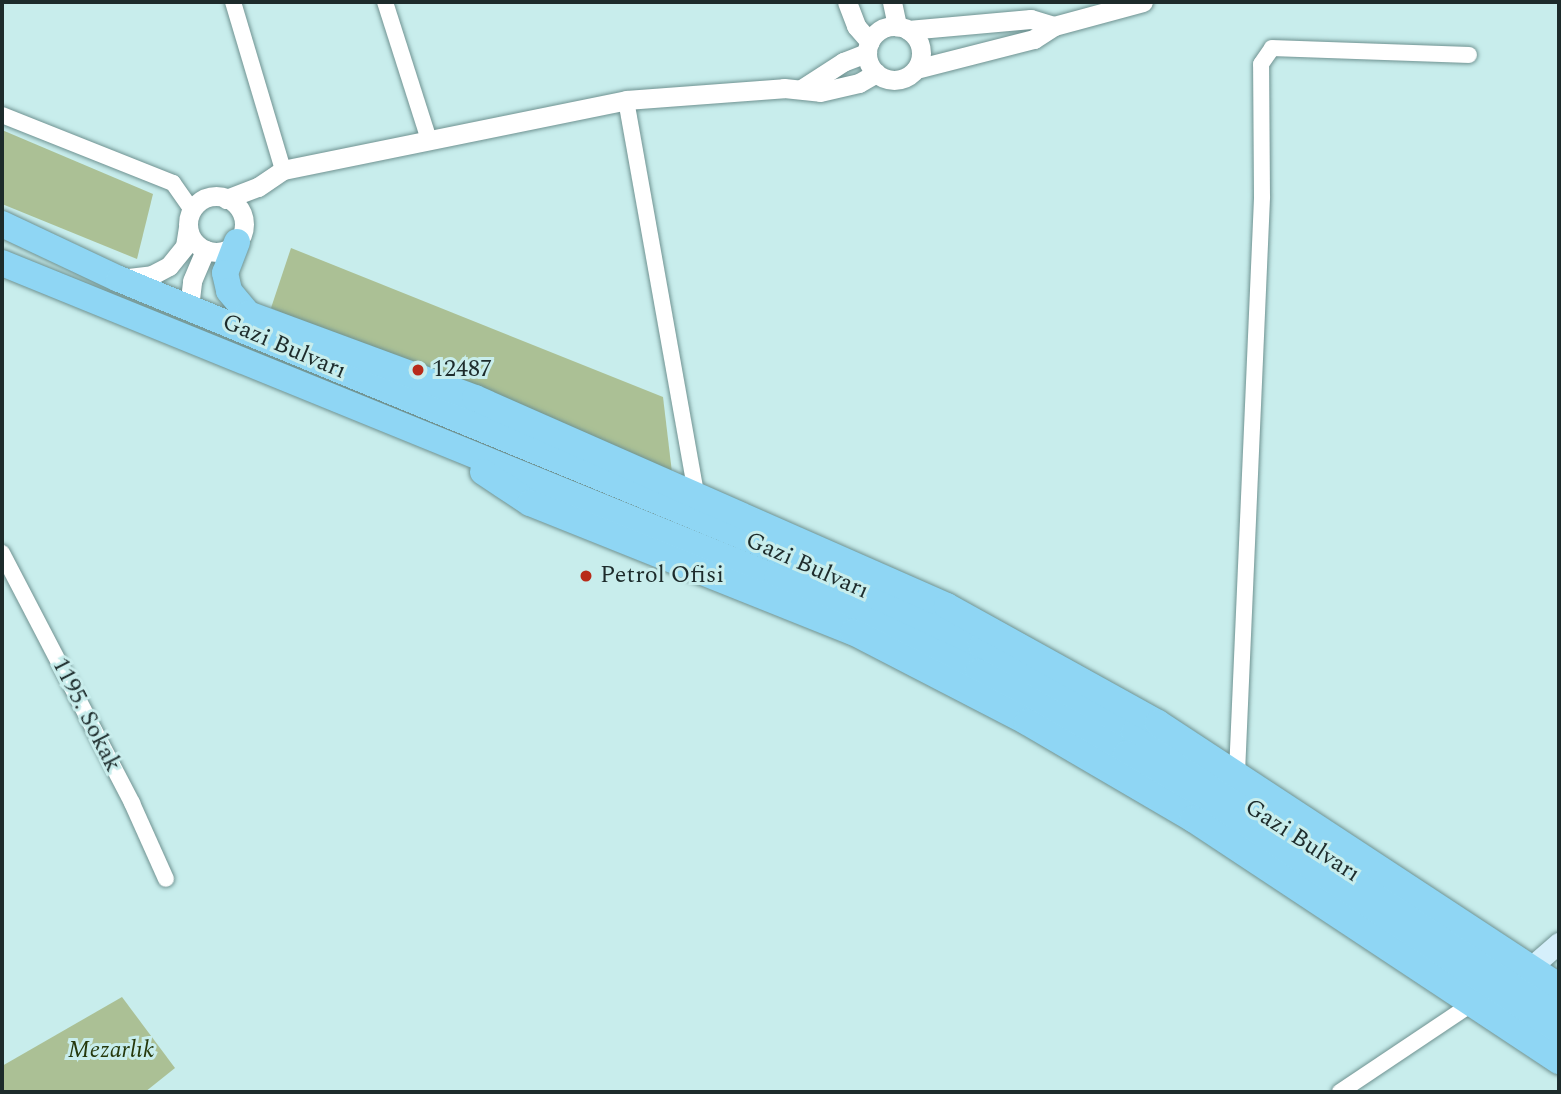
<!DOCTYPE html>
<meta charset="utf-8">
<style>
body{margin:0}
#map{position:relative;width:1561px;height:1094px;overflow:hidden;background:#c8edec;font-family:Spectral,serif}
div>[style]{position:absolute}
.green>*{inset:0;background:#abc095}
.roads{filter:drop-shadow(0 0 2px #6f9291) drop-shadow(0 0 2px #6f9291)}
.minor>*{height:16px;margin:-8px;padding:0 8px;transform-origin:8px;border-radius:8px;background:#fff}
.tertiary>*{height:19px;margin:-9.5px;padding:0 9.5px;transform-origin:9.5px;border-radius:9.5px;background:#fff}
.tertiary>.ring{margin:-9.5px;padding:0;box-sizing:content-box;background:none;border:19px solid #fff;border-radius:50%}
.secondary>*{height:21px;margin:-10.5px;padding:0 10.5px;transform-origin:10.5px;border-radius:10.5px;background:#d5effb}
.trunk>*{height:26px;margin:-13px;padding:0 13px;transform-origin:13px;border-radius:13px;background:#8fd6f4}
.dots>*{width:19px;height:19px;translate:-50% -50%;box-sizing:border-box;border:4px solid #c8edec;border-radius:50%}
span{translate:-50% -50%;white-space:nowrap;text-align:center;line-height:1.15;-webkit-text-stroke:6px #c8edec;paint-order:stroke}
.street-label{font-size:24px;color:#1d2b2b}
.poi-label{font-size:24px;color:#1d2b2b}
.left{translate:0 -50%;text-align:left}
.park-label{font-size:24px;color:#25380c;font-style:italic}
.frame{position:absolute;inset:0;border:4px solid #1d2b2b;pointer-events:none}
</style>
<div id="map">
<div class="green">
<i style="clip-path:polygon(2px 130px,153px 194px,137px 259px,2px 204px)"></i>
<i style="clip-path:polygon(291px 248px,663px 397px,673px 481px,271px 308px)"></i>
<i style="clip-path:polygon(122px 997px,175px 1068px,145px 1092px,2px 1092px,2px 1066px)"></i>
</div>
<div class="roads">
<div class="minor">
<i style="left:233px;top:2px;width:175px;rotate:73.4deg"></i>
<i style="left:385px;top:2px;width:145px;rotate:72.3deg"></i>
<i style="left:626px;top:100px;width:399px;rotate:79.9deg"></i>
<i style="left:2px;top:115px;width:184px;rotate:21.7deg"></i>
<i style="left:173px;top:183px;width:33px;rotate:55deg"></i>
<i style="left:2px;top:553px;width:282px;rotate:62.5deg"></i>
<i style="left:132px;top:803px;width:83px;rotate:65.9deg"></i>
<i style="left:1237px;top:773px;width:577px;rotate:-87.51deg"></i>
<i style="left:1262px;top:197px;width:133px;rotate:-90.4deg"></i>
<i style="left:1261px;top:64px;width:19px;rotate:-55deg"></i>
<i style="left:1272px;top:48px;width:197px;rotate:2deg"></i>
<i style="left:1340px;top:1092px;width:167px;rotate:-33.8deg"></i>
</div>
<div class="tertiary">
<i style="left:847px;top:2px;width:26px;rotate:69deg"></i>
<i style="left:856px;top:26px;width:21px;rotate:49deg"></i>
<i style="left:892px;top:2px;width:25px;rotate:78deg"></i>
<i class="ring" style="left:867px;top:26px;width:35px;height:35px"></i>
<i style="left:908px;top:30px;width:123px;rotate:-5.1deg"></i>
<i style="left:1031px;top:19px;width:24px;rotate:17deg"></i>
<i style="left:916px;top:69px;width:122px;rotate:-14.3deg"></i>
<i style="left:1034px;top:39px;width:24px;rotate:-33deg"></i>
<i style="left:1054px;top:26px;width:92px;rotate:-15.1deg"></i>
<i style="left:803px;top:88px;width:48px;rotate:-33deg"></i>
<i style="left:843px;top:62px;width:26px;rotate:-21deg"></i>
<i class="ring" style="left:188px;top:196px;width:37px;height:37px"></i>
<i style="left:226px;top:199px;width:34px;rotate:-21deg"></i>
<i style="left:258px;top:187px;width:30px;rotate:-34deg"></i>
<i style="left:283px;top:170px;width:350px;rotate:-11.5deg"></i>
<i style="left:626px;top:100px;width:158px;rotate:-4.3deg"></i>
<i style="left:784px;top:88px;width:36px;rotate:6deg"></i>
<i style="left:820px;top:92px;width:40px;rotate:-13deg"></i>
<i style="left:859px;top:83px;width:20px;rotate:-30deg"></i>
<i style="left:120px;top:279px;width:32px;rotate:-7deg"></i>
<i style="left:152px;top:275px;width:19px;rotate:-28deg"></i>
<i style="left:169px;top:266px;width:26px;rotate:-51deg"></i>
<i style="left:185px;top:246px;width:18px;rotate:-81deg"></i>
<i style="left:189px;top:307px;width:26px;rotate:-83deg"></i>
<i style="left:192px;top:281px;width:34px;rotate:-67deg"></i>
</div>
<div class="secondary">
<i style="left:1531px;top:967px;width:37px;rotate:-41deg"></i>
</div>
<div class="trunk">
<i style="left:2px;top:224px;width:129px;rotate:25.2deg"></i>
<i style="left:119px;top:279px;width:716px;rotate:22.41deg"></i>
<i style="left:781px;top:552px;width:221px;rotate:25.2deg"></i>
<i style="left:981px;top:646px;width:176px;rotate:29.6deg"></i>
<i style="left:1134px;top:733px;width:507px;rotate:33.09deg"></i>
<i style="left:237px;top:242px;width:33px;rotate:111deg"></i>
<i style="left:225px;top:273px;width:18px;rotate:77deg"></i>
<i style="left:229px;top:291px;width:30px;rotate:50deg"></i>
<i style="left:248px;top:314px;width:242px;rotate:20.3deg"></i>
<i style="left:475px;top:398px;width:516px;rotate:23.78deg"></i>
<i style="left:947px;top:606px;width:241px;rotate:29deg"></i>
<i style="left:1158px;top:723px;width:480px;rotate:33.3deg"></i>
<i style="left:2px;top:263px;width:837px;rotate:22.12deg"></i>
<i style="left:777px;top:578px;width:222px;rotate:25.1deg"></i>
<i style="left:978px;top:672px;width:169px;rotate:29deg"></i>
<i style="left:1126px;top:754px;width:517px;rotate:33.17deg"></i>
<i style="left:483px;top:472px;width:56px;rotate:33.4deg"></i>
<i style="left:530px;top:503px;width:348px;rotate:21.8deg"></i>
<i style="left:853px;top:632px;width:196px;rotate:27.3deg"></i>
<i style="left:1027px;top:722px;width:192px;rotate:30.3deg"></i>
<i style="left:1193px;top:819px;width:439px;rotate:33.5deg"></i>
</div>
</div>
<div class="dots">
<i style="left:418px;top:370px;background:#b82b19"></i>
<i style="left:586px;top:576px;background:#b82b19"></i>
</div>
<div class="street-label">
<span style="left:284px;top:347px;rotate:23deg">Gazi Bulvarı</span>
<span style="left:807px;top:566px;rotate:24deg">Gazi Bulvarı</span>
<span style="left:86px;top:715px;rotate:63deg">1195. Sokak</span>
<span style="left:1302px;top:841px;rotate:33deg">Gazi Bulvarı</span>
</div>
<div class="poi-label">
<span class="left" style="left:432px;top:370px">12487</span>
<span class="left" style="left:600px;top:576px">Petrol Ofisi</span>
</div>
<div class="park-label">
<span style="left:111px;top:1051px">Mezarlık</span>
</div>
<div class="frame"></div>
</div>
